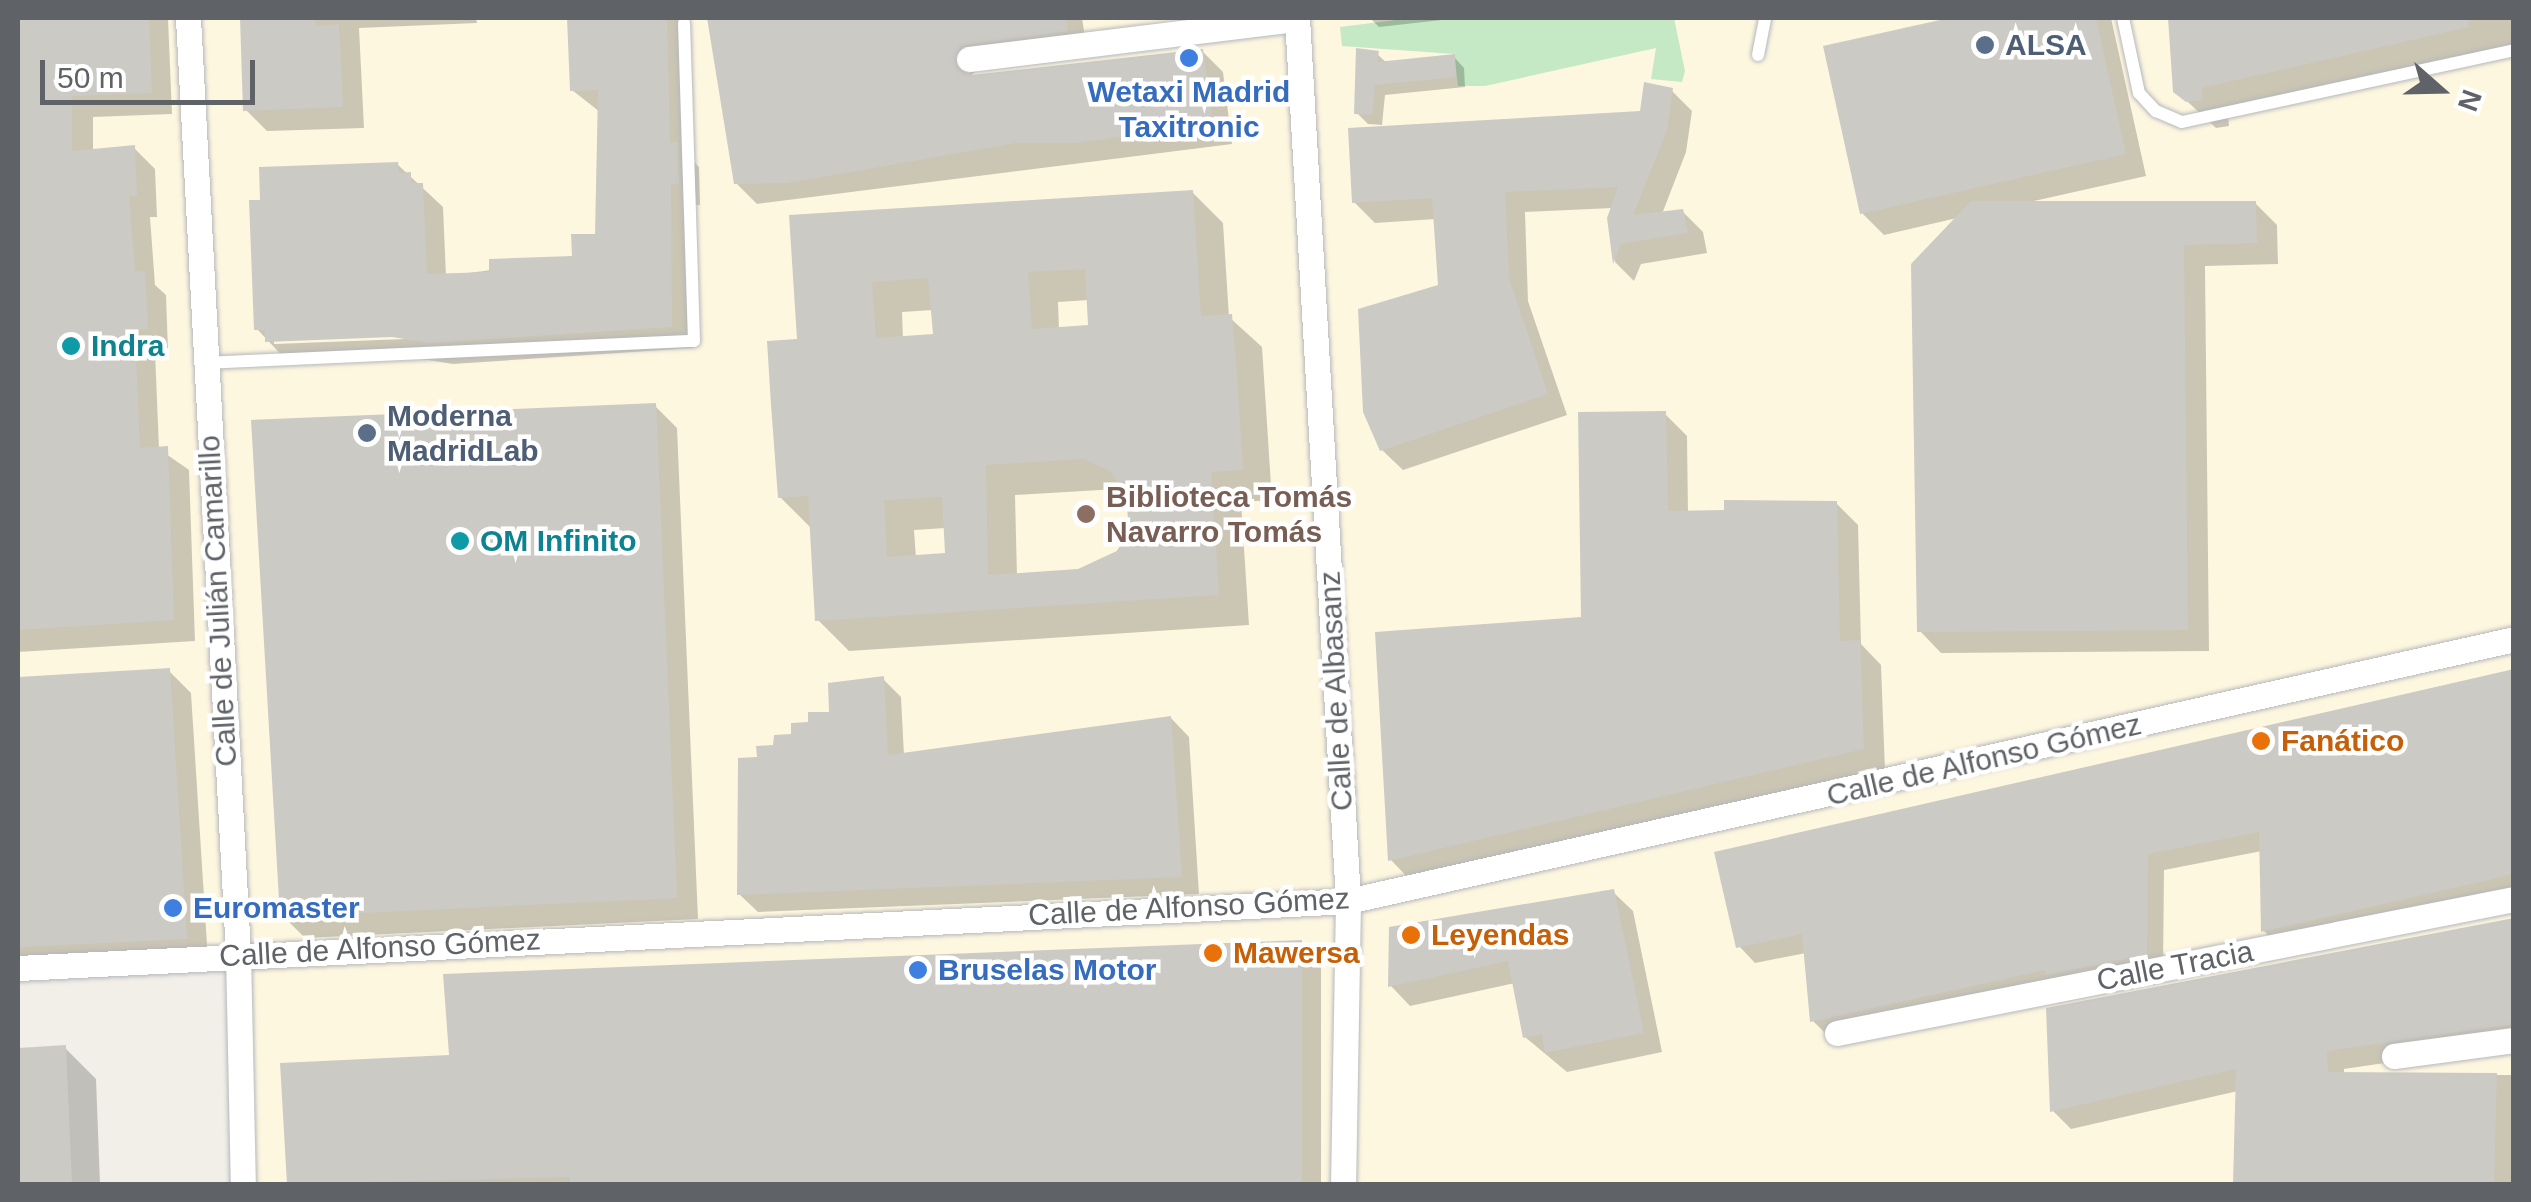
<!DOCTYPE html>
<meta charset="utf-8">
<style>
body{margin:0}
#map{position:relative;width:2531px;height:1202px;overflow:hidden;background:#f1efe8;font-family:Helvetica,sans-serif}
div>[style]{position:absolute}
.commercial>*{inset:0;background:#fef7e0}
.green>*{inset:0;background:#c5e8c5}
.shadow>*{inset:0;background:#0003}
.building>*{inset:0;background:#cccac5}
.roads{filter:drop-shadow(0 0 2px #b5b8bc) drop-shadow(0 0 2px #b5b8bc)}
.lane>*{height:12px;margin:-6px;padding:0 6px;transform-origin:6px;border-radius:6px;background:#fff}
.street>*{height:25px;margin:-12.5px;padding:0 12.5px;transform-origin:12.5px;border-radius:12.5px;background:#fff}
.dots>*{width:28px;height:28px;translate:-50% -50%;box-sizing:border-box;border:5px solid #fff;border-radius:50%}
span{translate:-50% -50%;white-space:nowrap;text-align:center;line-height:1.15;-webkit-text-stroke:9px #fff;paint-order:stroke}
.service-label{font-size:30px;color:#4e5e75;font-weight:700}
.left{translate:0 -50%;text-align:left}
.shop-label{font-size:30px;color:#366cbe;font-weight:700}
.culture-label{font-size:30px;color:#0d838f;font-weight:700}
.education-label{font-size:30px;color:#785e54;font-weight:700}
.street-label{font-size:30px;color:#5f6368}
.food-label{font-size:30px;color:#c56008;font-weight:700}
.frame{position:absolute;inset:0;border:20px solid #5f6368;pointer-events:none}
.north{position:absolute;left:2391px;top:40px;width:100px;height:100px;-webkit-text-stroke:8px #fff;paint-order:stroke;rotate:110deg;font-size:28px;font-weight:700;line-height:40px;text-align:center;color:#5f6368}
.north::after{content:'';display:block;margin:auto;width:35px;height:45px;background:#5f6368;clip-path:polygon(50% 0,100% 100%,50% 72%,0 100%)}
.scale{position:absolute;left:40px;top:60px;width:215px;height:45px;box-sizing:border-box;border:5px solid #5f6368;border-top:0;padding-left:12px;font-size:30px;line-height:35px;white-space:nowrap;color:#5f6368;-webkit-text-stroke:8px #fff;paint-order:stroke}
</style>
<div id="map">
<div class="commercial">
<i style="clip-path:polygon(18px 18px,2513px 18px,2513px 1184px,243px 1184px,238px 954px,18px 968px)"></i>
</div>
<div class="green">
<i style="clip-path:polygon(1411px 18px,1674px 18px,1685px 71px,1682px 82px,1651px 79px,1656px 48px,1485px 86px,1458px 86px,1454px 54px,1342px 46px,1340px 27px)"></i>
</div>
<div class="shadow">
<i style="clip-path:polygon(18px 18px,168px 18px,172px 114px,93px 117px,93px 151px,134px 148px,155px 169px,157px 217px,150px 217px,155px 285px,166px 295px,168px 350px,155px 351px,159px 449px,189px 470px,195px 641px,18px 652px)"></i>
<i style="clip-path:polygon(242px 18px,476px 18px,477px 23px,359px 28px,364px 128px,267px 131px,246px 110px)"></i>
<i style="clip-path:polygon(evenodd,570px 18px,686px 18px,690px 158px,699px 167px,700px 205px,692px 205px,693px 348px,453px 364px,416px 358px,289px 363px,257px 329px,397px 164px,443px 207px,446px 276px,575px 259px,598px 236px,600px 112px,572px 90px,570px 18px,405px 334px,405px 339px,274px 344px,274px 339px,405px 334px)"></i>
<i style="clip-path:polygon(710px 18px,1082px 18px,1087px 50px,987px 62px,968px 78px,1202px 51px,1223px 72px,1232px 144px,757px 204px,736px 183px)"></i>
<i style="clip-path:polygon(1370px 18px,1460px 18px,1379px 27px)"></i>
<i style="clip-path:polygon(1961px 18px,2111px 18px,2146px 176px,2034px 201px,2255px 203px,2277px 225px,2278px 264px,2205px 266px,2209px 651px,1941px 653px,1920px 631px,1957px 218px,1884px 235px,1862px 213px,1826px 48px)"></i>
<i style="clip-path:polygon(2171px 18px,2514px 18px,2514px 50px,2228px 115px,2229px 126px,2216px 128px,2176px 91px)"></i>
<i style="clip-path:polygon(1377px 54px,1388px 64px,1454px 57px,1464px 68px,1465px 87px,1385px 95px,1382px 125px,1368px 124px,1357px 113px)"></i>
<i style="clip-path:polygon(1671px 90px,1692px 111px,1686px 152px,1662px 214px,1682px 211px,1703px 232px,1707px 253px,1641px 264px,1634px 281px,1615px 262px,1613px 208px,1525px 212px,1528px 301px,1567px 415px,1403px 470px,1382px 450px,1441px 287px,1436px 219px,1375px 223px,1354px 202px,1642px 113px)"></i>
<i style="clip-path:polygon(evenodd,1192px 192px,1223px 223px,1229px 317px,1262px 347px,1272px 500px,1241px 502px,1249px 625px,849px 651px,818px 620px,812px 529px,780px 497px,799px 341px,792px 218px,1192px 192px,1089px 300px,1091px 327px,1059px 329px,1058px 302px,1089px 300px,1192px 192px,933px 310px,935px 337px,903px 339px,902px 312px,933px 310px,1192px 192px,1117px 489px,1124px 493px,1131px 528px,1112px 559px,1079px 572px,1017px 576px,1015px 495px,1117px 489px,1192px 192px,946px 528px,947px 556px,916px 558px,914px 530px,946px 528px)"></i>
<i style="clip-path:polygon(655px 406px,677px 428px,698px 919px,305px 938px,283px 916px)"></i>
<i style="clip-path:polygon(1665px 414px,1687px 436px,1688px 513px,1836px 503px,1858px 525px,1861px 644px,1881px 665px,1885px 771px,1412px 882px,1391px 860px,1377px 634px,1583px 619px)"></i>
<i style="clip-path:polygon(169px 671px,191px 693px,208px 960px,18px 971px,18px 679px)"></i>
<i style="clip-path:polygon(2514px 671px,2514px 898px,2280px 948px,2264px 931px,2262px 851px,2164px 870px,2163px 971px,1829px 1037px,1813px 1021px,1806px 953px,1755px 963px,1739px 946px)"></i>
<i style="clip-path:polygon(883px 679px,901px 697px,904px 755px,1171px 718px,1189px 737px,1199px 894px,758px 912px,739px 894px,759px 759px)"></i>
<i style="clip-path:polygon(1613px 892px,1633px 911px,1662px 1052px,1567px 1072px,1525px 1037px,1515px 983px,1410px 1006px,1391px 986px)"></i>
<i style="clip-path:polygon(2514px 922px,2514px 1044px,2344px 1069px,2344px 1075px,2514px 1075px,2512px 1184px,2236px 1184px,2238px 1091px,2071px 1129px,2053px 1111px)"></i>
<i style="clip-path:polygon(1301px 942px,1321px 963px,1321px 1184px,289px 1184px,283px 1065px,452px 1058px)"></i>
<i style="clip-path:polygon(65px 1048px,96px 1079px,100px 1184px,18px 1184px,18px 1050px)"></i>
</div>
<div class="building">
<i style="clip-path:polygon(18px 18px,149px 18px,152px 93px,72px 96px,72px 151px,135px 145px,137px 196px,129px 196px,135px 272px,145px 271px,148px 329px,135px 330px,140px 448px,168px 446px,174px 620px,18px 630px)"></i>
<i style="clip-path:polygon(240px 18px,315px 18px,316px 26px,339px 24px,343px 107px,243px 111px)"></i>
<i style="clip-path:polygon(567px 18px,667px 18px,670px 143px,678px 142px,679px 184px,671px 184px,672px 327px,429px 343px,392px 337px,265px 342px,265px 330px,254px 330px,249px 200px,260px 200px,259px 167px,398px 162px,399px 173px,411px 172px,411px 183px,423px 183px,427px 274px,489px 272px,489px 259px,572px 256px,571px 234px,595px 234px,598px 90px,570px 91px)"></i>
<i style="clip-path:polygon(707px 18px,1066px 18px,1068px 31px,960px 46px,956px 68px,971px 75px,1203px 49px,1213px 124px,1075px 143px,1016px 143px,787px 183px,734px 184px)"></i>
<i style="clip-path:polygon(1949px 18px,2096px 18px,2126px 154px,1860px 214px,1823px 46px)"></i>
<i style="clip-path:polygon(2168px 18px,2468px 18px,2469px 27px,2202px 88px,2203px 100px,2186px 102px,2173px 92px)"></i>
<i style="clip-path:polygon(1356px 48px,1379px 51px,1377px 62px,1455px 54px,1456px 77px,1375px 85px,1372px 115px,1354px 114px)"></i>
<i style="clip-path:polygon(1644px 82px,1673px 88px,1667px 130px,1633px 215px,1683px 209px,1688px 233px,1621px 244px,1613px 264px,1607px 218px,1618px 187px,1505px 192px,1509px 278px,1548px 394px,1380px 451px,1363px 412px,1358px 309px,1438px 285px,1432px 198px,1352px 203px,1348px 128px,1640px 111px)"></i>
<i style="clip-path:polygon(evenodd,1193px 190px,1201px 316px,1232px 314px,1239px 405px,1243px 470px,1211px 472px,1219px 595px,815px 621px,808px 496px,778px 498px,771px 405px,767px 341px,797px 339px,789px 215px,1193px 190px,1085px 269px,1088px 325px,1032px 329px,1028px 272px,1085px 269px,1193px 190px,928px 278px,933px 334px,876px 338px,872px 282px,928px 278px,1193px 190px,1084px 459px,1110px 471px,1127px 495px,1128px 527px,1119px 550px,1078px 569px,988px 575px,986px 465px,1084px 459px,1193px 190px,942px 497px,945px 553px,887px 557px,884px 500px,942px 497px)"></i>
<i style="clip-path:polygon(1971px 201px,2256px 201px,2257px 243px,2184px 245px,2188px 630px,1917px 632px,1911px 264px)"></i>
<i style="clip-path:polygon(656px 403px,677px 898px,280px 917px,251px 420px)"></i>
<i style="clip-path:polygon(1666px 411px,1668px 511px,1724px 510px,1724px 500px,1837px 501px,1840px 641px,1860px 640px,1864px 749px,1388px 861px,1375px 632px,1581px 617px,1578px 412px)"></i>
<i style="clip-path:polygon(170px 668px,187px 939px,18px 947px,18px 677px)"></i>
<i style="clip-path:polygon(2514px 669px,2514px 874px,2261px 932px,2259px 832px,2148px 854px,2147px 955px,2045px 975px,2045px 970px,1810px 1022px,1802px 934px,1736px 948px,1714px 852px)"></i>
<i style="clip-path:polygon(884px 676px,888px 755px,1171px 716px,1182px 877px,737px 895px,738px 758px,757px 757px,756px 746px,773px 745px,774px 735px,791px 734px,791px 723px,808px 722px,808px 712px,829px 712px,828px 683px)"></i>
<i style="clip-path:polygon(1614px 889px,1644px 1033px,1545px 1053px,1542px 1034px,1523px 1038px,1508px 961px,1388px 987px,1389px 927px)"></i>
<i style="clip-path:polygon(2514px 918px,2514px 1024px,2327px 1051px,2328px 1072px,2497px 1073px,2494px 1184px,2233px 1184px,2236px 1069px,2050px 1112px,2046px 1008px)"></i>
<i style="clip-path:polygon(1302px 940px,1302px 1184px,570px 1184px,570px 1177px,287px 1184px,280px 1063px,449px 1055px,443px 974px)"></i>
<i style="clip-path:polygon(66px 1045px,72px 1184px,18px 1184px,18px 1048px)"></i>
</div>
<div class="roads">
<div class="lane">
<i style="left:2123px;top:18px;width:77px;rotate:78deg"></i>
<i style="left:2139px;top:93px;width:25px;rotate:47deg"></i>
<i style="left:2156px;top:111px;width:28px;rotate:23deg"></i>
<i style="left:2182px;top:122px;width:340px;rotate:-12.2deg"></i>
<i style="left:1758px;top:55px;width:38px;rotate:-79deg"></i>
<i style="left:204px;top:363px;width:490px;rotate:-2.6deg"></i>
<i style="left:694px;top:341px;width:318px;rotate:-91.8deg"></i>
</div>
<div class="street">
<i style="left:188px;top:18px;width:936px;rotate:86.94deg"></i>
<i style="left:238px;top:953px;width:231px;rotate:88.8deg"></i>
<i style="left:1297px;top:18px;width:884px;rotate:86.69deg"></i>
<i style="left:1348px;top:901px;width:283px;rotate:91deg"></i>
<i style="left:969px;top:59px;width:330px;rotate:-7deg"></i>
<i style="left:18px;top:968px;width:1332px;rotate:-2.88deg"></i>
<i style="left:1348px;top:901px;width:1195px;rotate:-12.66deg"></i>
<i style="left:1837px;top:1033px;width:690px;rotate:-11.2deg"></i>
<i style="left:2394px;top:1056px;width:121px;rotate:-7.6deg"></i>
</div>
</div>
<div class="dots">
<i style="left:1985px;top:45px;background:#5c6f8a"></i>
<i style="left:1189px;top:58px;background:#3f7fe0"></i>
<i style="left:71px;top:346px;background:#0f9aa8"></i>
<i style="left:367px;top:433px;background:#5c6f8a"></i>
<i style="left:1086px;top:514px;background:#8d6e63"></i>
<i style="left:460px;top:541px;background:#0f9aa8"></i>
<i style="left:2261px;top:741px;background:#e8710a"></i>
<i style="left:173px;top:908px;background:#3f7fe0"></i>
<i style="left:1411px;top:935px;background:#e8710a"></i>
<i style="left:1213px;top:953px;background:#e8710a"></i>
<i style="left:918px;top:970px;background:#3f7fe0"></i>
</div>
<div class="service-label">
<span class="left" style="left:2005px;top:45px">ALSA</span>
<span class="left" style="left:387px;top:433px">Moderna<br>MadridLab</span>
</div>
<div class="shop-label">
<span style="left:1189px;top:109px">Wetaxi Madrid<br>Taxitronic</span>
<span class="left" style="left:193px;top:908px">Euromaster</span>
<span class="left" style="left:938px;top:970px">Bruselas Motor</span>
</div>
<div class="culture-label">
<span class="left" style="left:91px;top:346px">Indra</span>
<span class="left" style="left:480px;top:541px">OM Infinito</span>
</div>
<div class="education-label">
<span class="left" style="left:1106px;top:514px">Biblioteca Tomás<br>Navarro Tomás</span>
</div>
<div class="street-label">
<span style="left:218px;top:601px;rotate:-93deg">Calle de Julián Camarillo</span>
<span style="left:1336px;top:691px;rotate:-93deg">Calle de Albasanz</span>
<span style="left:1984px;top:760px;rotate:-13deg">Calle de Alfonso Gómez</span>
<span style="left:1189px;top:907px;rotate:-3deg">Calle de Alfonso Gómez</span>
<span style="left:380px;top:948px;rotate:-3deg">Calle de Alfonso Gómez</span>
<span style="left:2175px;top:966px;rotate:-11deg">Calle Tracia</span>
</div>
<div class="food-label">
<span class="left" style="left:2281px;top:741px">Fanático</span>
<span class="left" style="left:1431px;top:935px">Leyendas</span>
<span class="left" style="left:1233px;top:953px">Mawersa</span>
</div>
<div class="frame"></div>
<div class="north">N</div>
<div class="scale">50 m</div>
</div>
